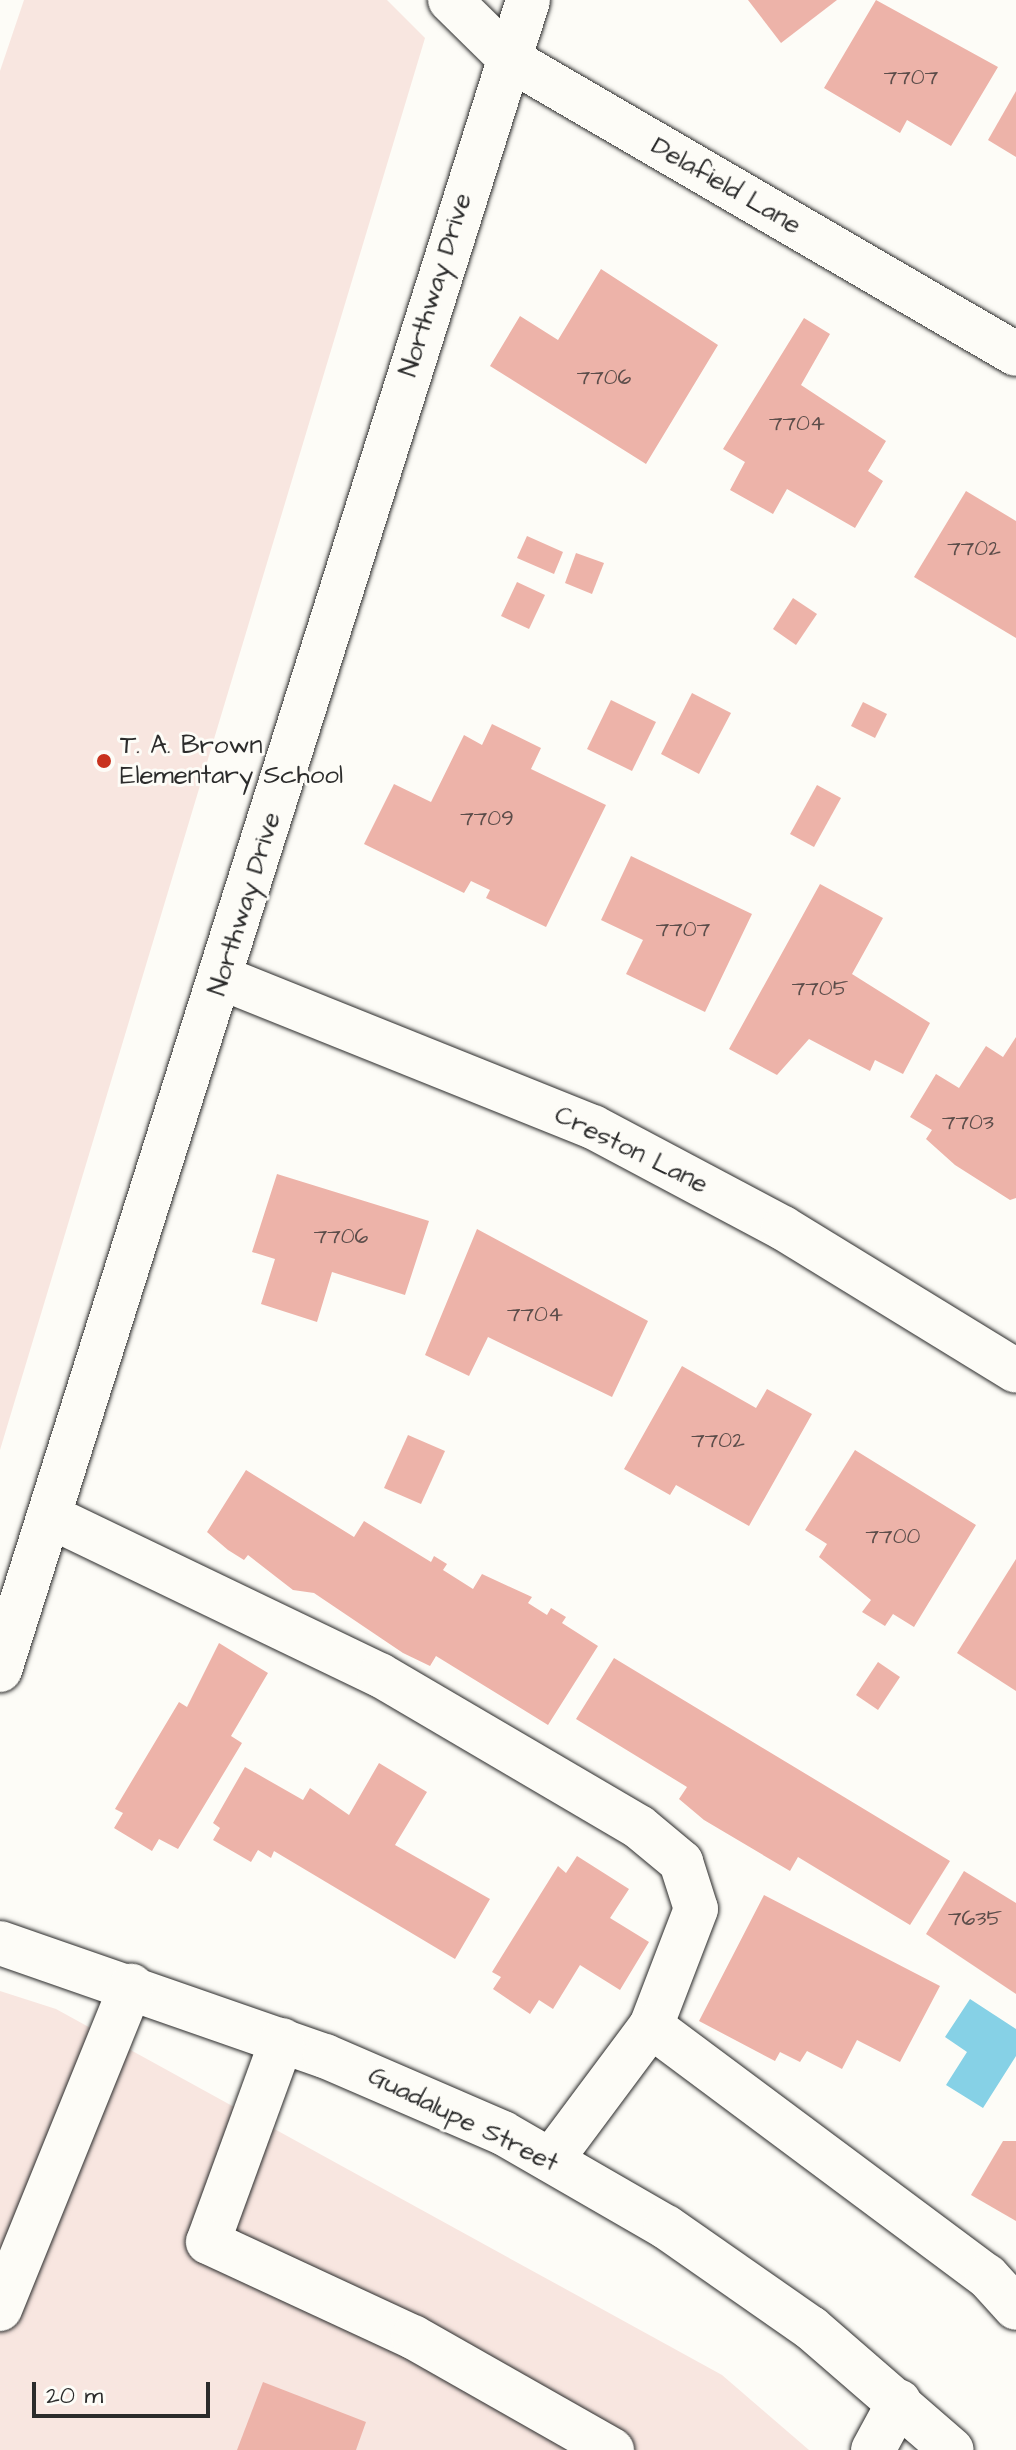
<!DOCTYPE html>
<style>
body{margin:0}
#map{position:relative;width:1016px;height:2450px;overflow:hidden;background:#fdfcf7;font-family:"Architects Daughter",sans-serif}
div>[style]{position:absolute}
.built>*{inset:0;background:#f8e6e0}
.water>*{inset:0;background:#86d1e6}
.building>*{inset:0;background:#edb3a9}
.roads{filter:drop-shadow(0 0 2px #2b2b2b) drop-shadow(0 0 2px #2b2b2b)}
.minor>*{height:44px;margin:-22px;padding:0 22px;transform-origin:22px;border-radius:22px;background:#fdfcf7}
.dots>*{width:22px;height:22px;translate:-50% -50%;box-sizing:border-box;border:4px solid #fdfcf7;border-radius:50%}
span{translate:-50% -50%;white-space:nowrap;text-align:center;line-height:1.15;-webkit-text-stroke:6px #fdfcf7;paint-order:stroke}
.number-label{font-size:22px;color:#5c4d4a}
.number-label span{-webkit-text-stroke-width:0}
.street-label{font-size:26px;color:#2b2b2b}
.poi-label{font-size:26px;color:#2b2b2b}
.left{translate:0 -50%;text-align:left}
.scale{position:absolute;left:32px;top:2382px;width:178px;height:36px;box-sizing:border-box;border:4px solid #2b2b2b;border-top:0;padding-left:10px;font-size:24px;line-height:28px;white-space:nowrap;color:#2b2b2b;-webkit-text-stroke:6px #fdfcf7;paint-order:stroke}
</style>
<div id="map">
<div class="built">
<i style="clip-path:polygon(24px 0,387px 0,425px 38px,0 1450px,0 71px)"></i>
<i style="clip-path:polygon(0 1991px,56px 2009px,722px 2375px,809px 2450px,0 2450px)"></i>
</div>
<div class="water">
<i style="clip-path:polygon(970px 1999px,1016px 2029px,1016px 2056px,983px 2108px,946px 2085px,967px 2052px,945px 2037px)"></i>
</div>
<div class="building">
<i style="clip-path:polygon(748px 0,837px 0,781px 43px)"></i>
<i style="clip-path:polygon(876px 0,998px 67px,951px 146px,907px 120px,900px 133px,824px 88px)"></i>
<i style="clip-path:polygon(1016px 91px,1016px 157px,988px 140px)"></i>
<i style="clip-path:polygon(601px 269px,718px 345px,646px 464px,490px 366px,520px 316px,558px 340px)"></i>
<i style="clip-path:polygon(804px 318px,830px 334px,801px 385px,886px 441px,868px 471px,883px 481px,855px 528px,787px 489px,773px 514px,730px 490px,745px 462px,723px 449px)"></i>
<i style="clip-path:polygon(966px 491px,1016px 521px,1016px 638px,914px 577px)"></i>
<i style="clip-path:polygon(527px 536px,563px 552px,554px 574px,517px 558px)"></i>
<i style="clip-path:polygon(576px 553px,604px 563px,592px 594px,565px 583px)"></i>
<i style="clip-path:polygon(517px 582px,545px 595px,529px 629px,501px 616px)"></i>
<i style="clip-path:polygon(793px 598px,817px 614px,796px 645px,773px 629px)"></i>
<i style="clip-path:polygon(692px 693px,731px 713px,699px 774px,661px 754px)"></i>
<i style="clip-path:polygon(611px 700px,656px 722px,632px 771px,587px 749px)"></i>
<i style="clip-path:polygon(863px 702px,887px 714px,875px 738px,851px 726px)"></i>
<i style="clip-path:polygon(492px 724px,541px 748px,531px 769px,606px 805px,546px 927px,486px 898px,490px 890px,471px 881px,464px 893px,364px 844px,394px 784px,431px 802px,464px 735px,482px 745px)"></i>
<i style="clip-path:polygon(817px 785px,841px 798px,814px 847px,790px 834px)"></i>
<i style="clip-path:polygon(631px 856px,752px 914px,705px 1012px,626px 974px,643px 940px,601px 920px)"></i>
<i style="clip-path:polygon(820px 884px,883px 918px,852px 974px,930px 1023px,903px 1074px,875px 1060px,870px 1071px,809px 1039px,777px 1075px,729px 1049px)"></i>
<i style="clip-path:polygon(1016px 1037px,1016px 1198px,1010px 1200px,955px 1165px,926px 1139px,932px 1130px,910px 1117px,936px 1074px,959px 1088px,986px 1046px,1003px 1057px)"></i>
<i style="clip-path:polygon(277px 1174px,429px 1221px,405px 1295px,332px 1272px,317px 1322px,261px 1304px,275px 1259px,252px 1252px)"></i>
<i style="clip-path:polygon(477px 1229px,648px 1321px,612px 1397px,488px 1337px,469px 1376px,425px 1355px)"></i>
<i style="clip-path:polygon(682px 1366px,756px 1408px,767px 1389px,812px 1414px,749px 1526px,676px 1485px,670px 1495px,624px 1469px)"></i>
<i style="clip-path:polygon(408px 1435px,445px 1451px,421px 1504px,384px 1488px)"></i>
<i style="clip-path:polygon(855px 1450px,976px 1525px,914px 1627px,893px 1614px,885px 1626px,862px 1612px,871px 1600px,819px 1557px,827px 1544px,805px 1530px)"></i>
<i style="clip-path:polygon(246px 1470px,354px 1537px,364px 1521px,431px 1562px,434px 1556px,447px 1564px,443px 1570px,473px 1589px,482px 1574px,532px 1597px,528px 1603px,547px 1615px,551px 1608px,566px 1617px,562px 1623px,598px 1646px,548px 1725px,436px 1656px,430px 1666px,403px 1653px,314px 1593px,293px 1590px,248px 1555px,244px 1560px,228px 1550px,207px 1532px)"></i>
<i style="clip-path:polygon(1016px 1559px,1016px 1691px,957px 1653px)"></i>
<i style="clip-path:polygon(219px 1643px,268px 1673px,231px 1736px,242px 1743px,178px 1849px,159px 1839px,152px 1851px,114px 1828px,123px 1813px,115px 1809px,179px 1702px,187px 1707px)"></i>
<i style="clip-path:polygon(614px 1658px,950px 1861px,910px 1925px,798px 1857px,790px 1871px,704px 1820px,679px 1799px,687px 1787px,576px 1719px)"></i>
<i style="clip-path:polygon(878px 1662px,900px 1677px,878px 1710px,856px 1695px)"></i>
<i style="clip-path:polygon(379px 1763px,427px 1792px,395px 1845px,490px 1899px,455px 1959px,274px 1851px,271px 1858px,258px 1850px,251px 1862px,213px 1840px,220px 1828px,213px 1823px,245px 1767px,303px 1800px,310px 1788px,349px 1815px)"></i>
<i style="clip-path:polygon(577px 1856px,629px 1889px,610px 1918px,649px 1942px,620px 1990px,580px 1965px,553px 2009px,539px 2000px,530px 2014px,493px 1989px,501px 1977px,492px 1972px,558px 1866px,566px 1873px)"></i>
<i style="clip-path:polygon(964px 1871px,1016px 1903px,1016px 1994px,926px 1934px)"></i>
<i style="clip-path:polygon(764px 1895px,940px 1986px,900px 2062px,857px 2040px,842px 2069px,807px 2051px,800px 2062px,780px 2052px,775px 2061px,699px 2021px)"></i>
<i style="clip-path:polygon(1003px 2141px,1016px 2141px,1016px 2221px,971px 2195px)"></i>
<i style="clip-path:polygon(263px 2382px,366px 2422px,356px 2450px,237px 2450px)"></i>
</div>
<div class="roads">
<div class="minor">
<i style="left:450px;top:0;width:86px;rotate:44.5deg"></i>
<i style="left:511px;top:60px;width:584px;rotate:30.21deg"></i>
<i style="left:222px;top:978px;width:400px;rotate:21.9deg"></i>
<i style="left:593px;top:1127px;width:215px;rotate:28deg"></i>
<i style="left:783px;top:1228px;width:273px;rotate:31.5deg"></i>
<i style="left:49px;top:1516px;width:367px;rotate:25.7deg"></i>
<i style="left:380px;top:1675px;width:300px;rotate:30.4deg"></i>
<i style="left:639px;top:1827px;width:55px;rotate:39.8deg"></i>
<i style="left:681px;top:1862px;width:49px;rotate:72.3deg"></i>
<i style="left:696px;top:1909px;width:125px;rotate:111deg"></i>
<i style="left:0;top:1670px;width:1751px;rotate:-72.45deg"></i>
<i style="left:0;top:1943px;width:344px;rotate:19.2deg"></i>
<i style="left:325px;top:2056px;width:194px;rotate:23.4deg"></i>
<i style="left:503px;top:2133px;width:188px;rotate:30deg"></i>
<i style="left:666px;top:2227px;width:177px;rotate:34.9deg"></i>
<i style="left:811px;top:2328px;width:186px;rotate:40.9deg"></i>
<i style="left:282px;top:2040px;width:215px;rotate:110.1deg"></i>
<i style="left:208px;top:2242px;width:226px;rotate:24.9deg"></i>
<i style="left:413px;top:2337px;width:229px;rotate:29.6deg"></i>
<i style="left:551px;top:2160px;width:167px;rotate:-53.3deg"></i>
<i style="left:651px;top:2026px;width:419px;rotate:36.7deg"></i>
<i style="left:987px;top:2276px;width:43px;rotate:47.8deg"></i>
<i style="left:0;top:2309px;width:349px;rotate:-67.9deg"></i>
<i style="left:873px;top:2450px;width:55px;rotate:-61.6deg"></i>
</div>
</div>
<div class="dots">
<i style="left:104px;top:761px;background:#c8321e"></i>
</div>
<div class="number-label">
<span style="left:911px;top:78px">7707</span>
<span style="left:604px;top:378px">7706</span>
<span style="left:797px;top:424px">7704</span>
<span style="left:974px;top:549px">7702</span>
<span style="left:487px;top:819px">7709</span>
<span style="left:683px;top:930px">7707</span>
<span style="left:820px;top:989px">7705</span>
<span style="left:968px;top:1123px">7703</span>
<span style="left:341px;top:1237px">7706</span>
<span style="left:535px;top:1315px">7704</span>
<span style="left:718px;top:1441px">7702</span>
<span style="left:893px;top:1537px">7700</span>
<span style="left:975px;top:1919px">7635</span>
</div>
<div class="street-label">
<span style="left:726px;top:186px;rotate:30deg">Delafield Lane</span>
<span style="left:436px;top:285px;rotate:-73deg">Northway Drive</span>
<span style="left:245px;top:904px;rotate:-73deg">Northway Drive</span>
<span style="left:631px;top:1150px;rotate:26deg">Creston Lane</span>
<span style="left:463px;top:2120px;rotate:26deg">Guadalupe Street</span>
</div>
<div class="poi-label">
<span class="left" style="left:120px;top:761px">T. A. Brown<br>Elementary School</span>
</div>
<div class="scale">20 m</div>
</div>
